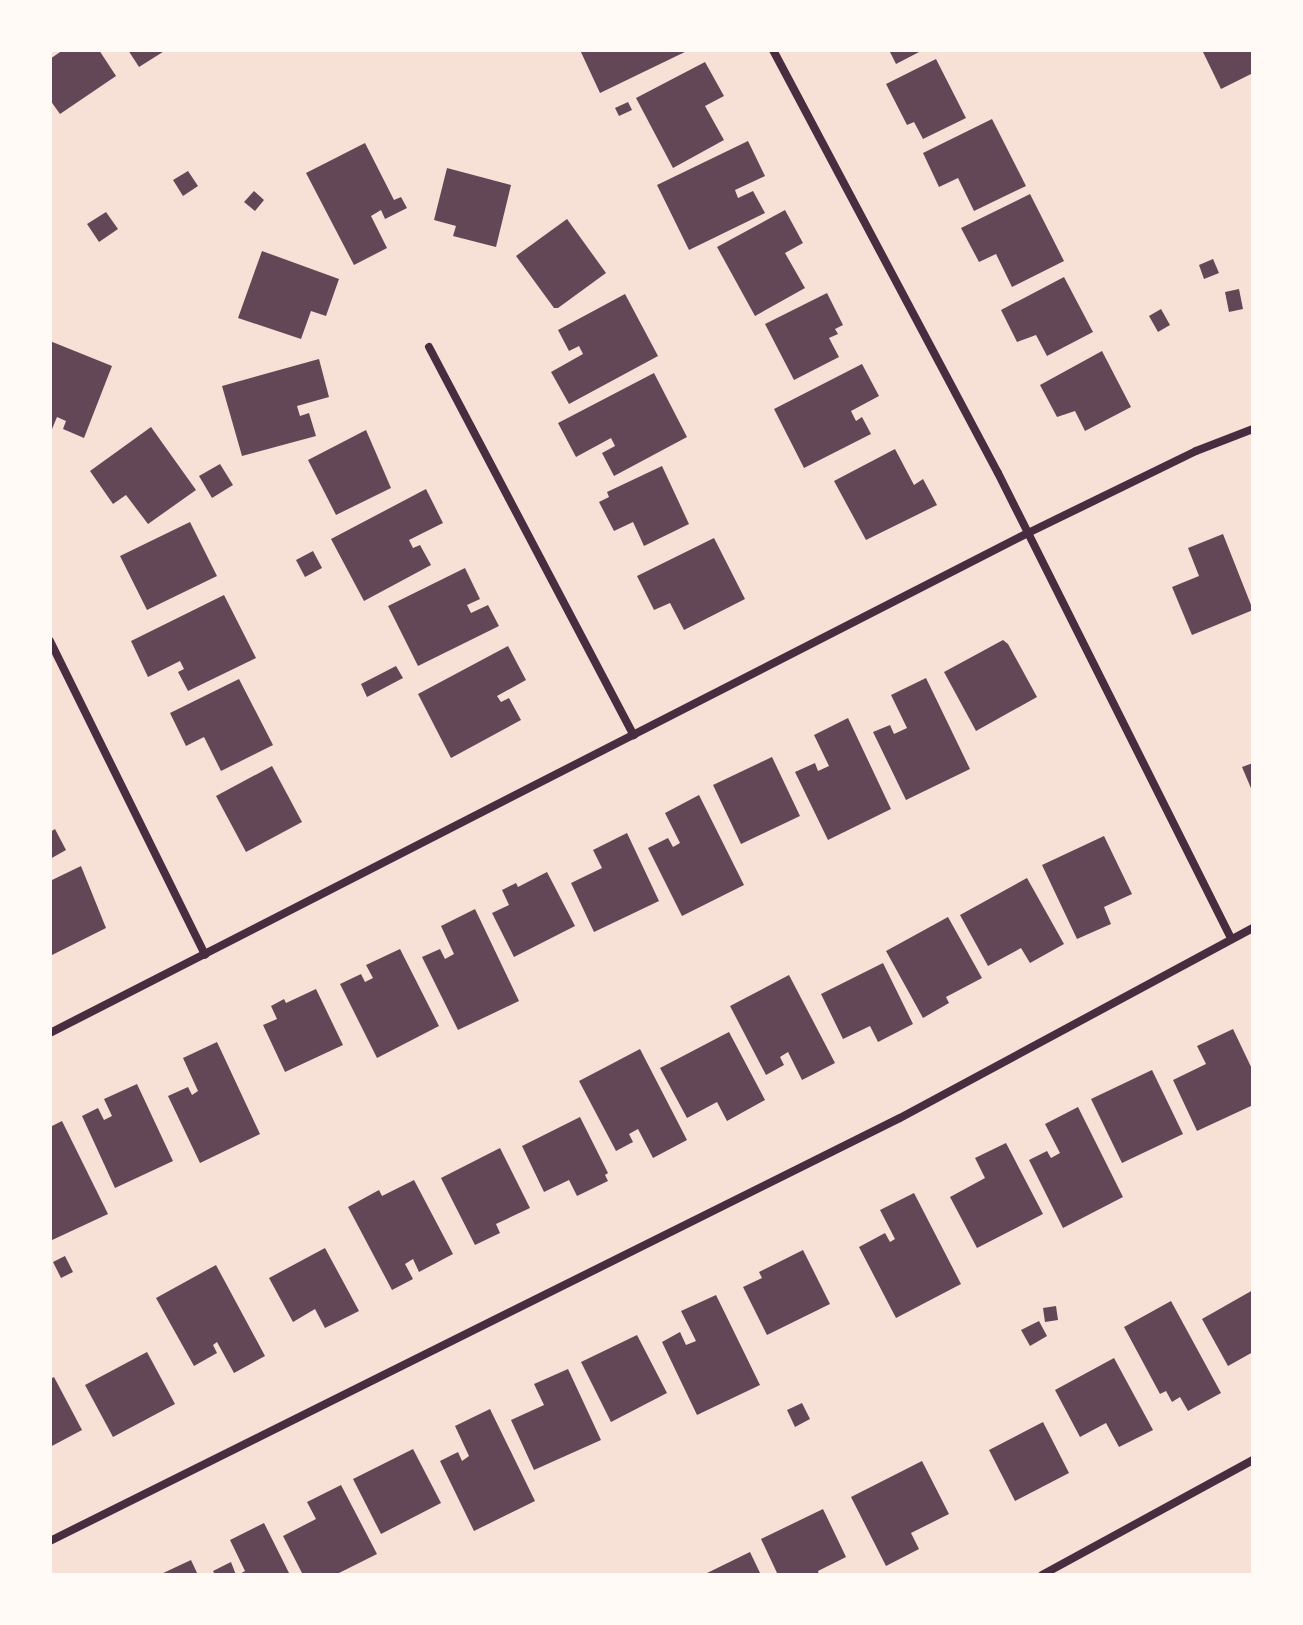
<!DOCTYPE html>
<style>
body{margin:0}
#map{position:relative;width:1303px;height:1625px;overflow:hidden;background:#f7e1d7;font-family:Signika,sans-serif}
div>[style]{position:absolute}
.building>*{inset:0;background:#644757}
.minor>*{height:8px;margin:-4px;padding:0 4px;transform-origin:4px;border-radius:4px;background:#4a2c40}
span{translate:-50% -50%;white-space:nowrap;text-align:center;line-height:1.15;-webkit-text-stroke:8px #fffaf5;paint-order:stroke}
.frame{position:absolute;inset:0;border:52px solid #fffaf5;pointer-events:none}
</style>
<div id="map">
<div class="building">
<i style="clip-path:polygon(63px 50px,99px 50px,116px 76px,60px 114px,50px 100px,50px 59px)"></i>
<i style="clip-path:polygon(128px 50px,166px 50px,139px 67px)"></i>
<i style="clip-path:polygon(580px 50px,689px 50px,600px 93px)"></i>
<i style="clip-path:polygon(889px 50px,923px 50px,896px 64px)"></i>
<i style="clip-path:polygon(1202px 50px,1253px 50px,1253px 73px,1221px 89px)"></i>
<i style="clip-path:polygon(936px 59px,966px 118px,923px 139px,914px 122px,907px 125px,886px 84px)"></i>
<i style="clip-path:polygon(705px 62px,724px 96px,705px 106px,724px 140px,673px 168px,636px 98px)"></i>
<i style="clip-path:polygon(628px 102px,632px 110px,619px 116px,615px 108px)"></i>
<i style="clip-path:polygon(992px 119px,1026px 186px,974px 211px,958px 178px,939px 187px,923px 153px)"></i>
<i style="clip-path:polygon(748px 141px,765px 176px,735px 190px,738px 198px,753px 191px,765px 213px,689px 250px,657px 185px)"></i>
<i style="clip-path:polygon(365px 143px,394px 200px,401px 197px,407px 208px,385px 219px,381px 210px,371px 216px,387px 248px,354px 265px,306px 173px)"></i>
<i style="clip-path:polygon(447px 168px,511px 185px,496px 247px,453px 236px,456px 226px,434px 220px)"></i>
<i style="clip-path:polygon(188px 171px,198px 186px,183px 196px,173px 180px)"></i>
<i style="clip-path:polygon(254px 191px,264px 200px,255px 211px,244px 202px)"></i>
<i style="clip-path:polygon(1030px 194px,1064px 261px,1012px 287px,996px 254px,979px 262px,961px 228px)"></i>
<i style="clip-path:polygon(785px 210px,803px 243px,785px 253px,805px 288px,755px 316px,717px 247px)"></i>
<i style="clip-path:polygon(106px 212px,118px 229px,99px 242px,87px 224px)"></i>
<i style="clip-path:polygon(567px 219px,606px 273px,558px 308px,554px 308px,516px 256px)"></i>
<i style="clip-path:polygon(262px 251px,339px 279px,326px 316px,311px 311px,301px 339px,238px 318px)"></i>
<i style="clip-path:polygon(1213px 259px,1219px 273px,1204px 279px,1199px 265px)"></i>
<i style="clip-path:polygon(1064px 277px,1093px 332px,1047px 356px,1036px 335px,1017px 342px,1001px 310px)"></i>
<i style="clip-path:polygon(1239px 289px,1243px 309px,1229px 312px,1225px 292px)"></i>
<i style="clip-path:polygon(827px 293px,843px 325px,835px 329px,838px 334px,829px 338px,839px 357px,794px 380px,765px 324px)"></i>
<i style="clip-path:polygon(625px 294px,658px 356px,569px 404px,551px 372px,583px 354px,579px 346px,569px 351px,558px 330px)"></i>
<i style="clip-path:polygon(1161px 309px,1170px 325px,1158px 332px,1149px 316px)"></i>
<i style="clip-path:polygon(50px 341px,112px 366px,84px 438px,63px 429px,66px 421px,57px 417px,50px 434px)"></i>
<i style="clip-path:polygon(1102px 351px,1131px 407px,1085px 431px,1075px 411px,1057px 417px,1040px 385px)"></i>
<i style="clip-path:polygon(319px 359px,329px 397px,297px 406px,300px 416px,309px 413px,316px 436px,242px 456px,222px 386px)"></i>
<i style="clip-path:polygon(862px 364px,879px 396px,851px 411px,856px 421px,862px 417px,871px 434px,804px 468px,774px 409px)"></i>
<i style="clip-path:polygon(654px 373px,687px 437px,614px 476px,602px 453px,615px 446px,611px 438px,576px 457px,558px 423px)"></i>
<i style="clip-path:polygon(151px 427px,196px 490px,148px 524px,126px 495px,113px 504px,90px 471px)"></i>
<i style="clip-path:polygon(366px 430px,391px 488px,336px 515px,308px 460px)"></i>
<i style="clip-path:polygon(895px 449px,914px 485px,923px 479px,937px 505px,866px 540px,834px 481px)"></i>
<i style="clip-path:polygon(220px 464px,233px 485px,212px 498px,199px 476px)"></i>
<i style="clip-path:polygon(662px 466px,689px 524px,644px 546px,633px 522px,614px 531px,599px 502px,609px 497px,607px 492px)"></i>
<i style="clip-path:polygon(426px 489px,443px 523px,409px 540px,413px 548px,420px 545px,431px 565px,364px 601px,331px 539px)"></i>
<i style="clip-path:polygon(190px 522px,217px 576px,147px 610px,120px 556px)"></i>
<i style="clip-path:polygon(1223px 534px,1253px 610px,1192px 635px,1172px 587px,1199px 576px,1188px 548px)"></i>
<i style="clip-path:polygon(714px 538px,745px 599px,684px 630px,670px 603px,654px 610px,637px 576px)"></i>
<i style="clip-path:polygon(313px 551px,322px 568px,305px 577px,296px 560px)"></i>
<i style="clip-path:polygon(465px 568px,480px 599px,467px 605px,471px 613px,488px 605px,499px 626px,418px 666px,388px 606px)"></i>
<i style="clip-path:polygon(224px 595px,256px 658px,188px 691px,178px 672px,184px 669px,180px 661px,148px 677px,131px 641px)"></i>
<i style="clip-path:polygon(1003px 640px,1008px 644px,1037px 697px,976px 731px,944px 672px)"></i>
<i style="clip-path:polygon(508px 646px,526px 680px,497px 696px,501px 702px,509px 698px,521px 720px,451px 758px,418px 694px)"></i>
<i style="clip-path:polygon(396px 666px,403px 678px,367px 697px,361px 684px)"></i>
<i style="clip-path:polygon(926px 678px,970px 769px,906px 800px,873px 732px,890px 725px,894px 734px,907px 728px,891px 695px)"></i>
<i style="clip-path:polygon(239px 679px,273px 745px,221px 771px,204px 737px,186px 746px,170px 713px)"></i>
<i style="clip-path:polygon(848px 718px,891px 809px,828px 840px,795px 772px,815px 763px,818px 771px,829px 766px,814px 735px)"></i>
<i style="clip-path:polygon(772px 757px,800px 816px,741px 844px,713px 785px)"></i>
<i style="clip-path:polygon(1253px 763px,1253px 793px,1242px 767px)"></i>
<i style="clip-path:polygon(272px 766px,302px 822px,246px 852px,216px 796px)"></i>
<i style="clip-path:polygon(699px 795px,744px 885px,682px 916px,648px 848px,668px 838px,673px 847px,680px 843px,665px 813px)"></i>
<i style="clip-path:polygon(55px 829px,66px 850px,50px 859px,50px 832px)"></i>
<i style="clip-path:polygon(627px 833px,659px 901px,594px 932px,571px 883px,602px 868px,593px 850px)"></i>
<i style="clip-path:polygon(1104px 836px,1132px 894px,1104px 907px,1111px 924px,1077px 939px,1042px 865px)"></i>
<i style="clip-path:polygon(81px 866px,106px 928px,50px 956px,50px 881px)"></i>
<i style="clip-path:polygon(547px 872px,575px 926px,514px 957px,492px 913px,509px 905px,502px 890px,516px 883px,518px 887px)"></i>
<i style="clip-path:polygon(1027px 878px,1064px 944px,1030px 963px,1021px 948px,988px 966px,960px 915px)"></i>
<i style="clip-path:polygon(475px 909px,519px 1001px,458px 1030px,422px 957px,440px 949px,445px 959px,454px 954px,441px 926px)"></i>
<i style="clip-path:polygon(948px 917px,982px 978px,946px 997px,949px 1003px,923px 1018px,886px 951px)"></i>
<i style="clip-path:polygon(400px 949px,439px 1026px,377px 1058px,340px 984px,361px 974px,365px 982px,373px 978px,366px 965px)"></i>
<i style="clip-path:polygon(883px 963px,913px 1024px,878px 1042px,870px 1026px,843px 1039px,821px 994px)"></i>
<i style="clip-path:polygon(789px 975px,835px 1063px,802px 1080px,788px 1052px,780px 1057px,784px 1065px,766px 1075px,730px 1006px)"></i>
<i style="clip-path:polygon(316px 989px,343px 1045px,285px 1072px,263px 1025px,277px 1019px,271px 1006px,284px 999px,286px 1003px)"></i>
<i style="clip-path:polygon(1233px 1029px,1253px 1071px,1253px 1105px,1197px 1131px,1173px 1080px,1206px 1064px,1197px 1046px)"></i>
<i style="clip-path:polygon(729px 1032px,765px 1100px,727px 1121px,717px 1102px,687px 1118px,660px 1068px)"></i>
<i style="clip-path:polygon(217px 1042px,260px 1134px,200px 1163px,168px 1096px,188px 1087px,192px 1095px,198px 1091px,183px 1058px)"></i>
<i style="clip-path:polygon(640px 1049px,687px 1140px,653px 1158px,638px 1129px,629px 1134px,633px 1142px,616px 1151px,579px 1081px)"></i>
<i style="clip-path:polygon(1152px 1070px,1183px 1134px,1122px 1163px,1091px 1099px)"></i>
<i style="clip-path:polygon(137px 1084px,173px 1161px,115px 1188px,82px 1116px,98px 1108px,104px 1120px,112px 1116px,104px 1099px)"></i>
<i style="clip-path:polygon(1078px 1107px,1123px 1197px,1063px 1228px,1029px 1160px,1047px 1151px,1051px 1158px,1060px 1153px,1045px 1124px)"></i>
<i style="clip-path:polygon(580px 1117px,608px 1173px,605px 1175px,608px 1181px,577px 1196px,569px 1180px,544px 1192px,522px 1146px)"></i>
<i style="clip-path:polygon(62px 1121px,108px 1214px,50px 1241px,50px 1127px)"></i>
<i style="clip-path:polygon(1006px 1143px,1043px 1214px,977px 1248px,950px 1197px,985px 1178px,975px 1158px)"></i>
<i style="clip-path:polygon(500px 1148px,530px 1208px,496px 1224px,500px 1233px,475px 1245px,441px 1178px)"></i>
<i style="clip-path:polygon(414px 1180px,453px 1254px,419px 1272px,413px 1259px,405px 1264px,413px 1279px,392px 1290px,348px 1207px,379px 1190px,382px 1196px)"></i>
<i style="clip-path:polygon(914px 1193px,961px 1284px,896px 1318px,859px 1247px,885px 1233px,890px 1242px,895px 1239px,880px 1210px)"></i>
<i style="clip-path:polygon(325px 1248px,359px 1311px,325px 1328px,315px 1309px,293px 1322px,269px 1278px)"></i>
<i style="clip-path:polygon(803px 1250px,830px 1304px,767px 1335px,743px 1287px,762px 1278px,759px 1272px)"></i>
<i style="clip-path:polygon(65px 1256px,73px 1272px,61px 1278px,53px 1262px)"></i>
<i style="clip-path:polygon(216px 1265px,265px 1356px,234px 1373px,217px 1342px,213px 1345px,217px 1353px,194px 1366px,156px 1298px)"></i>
<i style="clip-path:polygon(1253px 1290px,1253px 1352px,1228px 1366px,1202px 1319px)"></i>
<i style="clip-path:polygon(716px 1295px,760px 1385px,697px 1415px,662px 1342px,680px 1332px,686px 1345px,696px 1341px,681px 1311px)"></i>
<i style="clip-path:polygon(1171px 1301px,1221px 1393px,1188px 1411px,1180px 1397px,1172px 1402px,1166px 1391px,1160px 1394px,1124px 1327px)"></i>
<i style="clip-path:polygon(1056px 1306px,1058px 1320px,1045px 1322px,1043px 1308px)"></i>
<i style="clip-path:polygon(1039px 1321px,1047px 1336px,1030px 1346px,1021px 1330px)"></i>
<i style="clip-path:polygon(637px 1335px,667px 1393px,611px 1422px,581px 1362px)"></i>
<i style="clip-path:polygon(147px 1352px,175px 1404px,113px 1437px,85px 1385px)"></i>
<i style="clip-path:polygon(1114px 1358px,1153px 1430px,1119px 1447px,1106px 1423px,1080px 1437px,1055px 1390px)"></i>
<i style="clip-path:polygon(568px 1369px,601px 1440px,534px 1470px,511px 1420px,544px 1405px,534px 1384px)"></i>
<i style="clip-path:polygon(54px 1377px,82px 1430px,50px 1447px,50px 1379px)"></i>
<i style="clip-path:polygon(802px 1403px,810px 1419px,795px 1427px,787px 1410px)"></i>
<i style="clip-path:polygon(490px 1409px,535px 1501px,474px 1531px,440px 1461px,458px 1452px,462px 1461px,469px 1456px,455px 1426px)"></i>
<i style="clip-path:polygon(1043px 1422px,1069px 1473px,1015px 1501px,989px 1450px)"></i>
<i style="clip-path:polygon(413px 1449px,441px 1503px,381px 1534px,353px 1479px)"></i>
<i style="clip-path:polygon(922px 1461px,949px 1514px,911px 1533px,919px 1549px,886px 1566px,851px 1497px)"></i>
<i style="clip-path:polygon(341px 1485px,377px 1554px,335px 1575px,303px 1575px,283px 1536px,316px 1519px,307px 1502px)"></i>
<i style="clip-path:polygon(823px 1509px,846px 1557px,818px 1571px,819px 1575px,778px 1575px,761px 1539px)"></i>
<i style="clip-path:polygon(264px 1523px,290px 1575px,238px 1575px,245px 1571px,230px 1540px)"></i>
<i style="clip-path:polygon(750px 1552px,761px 1575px,703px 1575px)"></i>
<i style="clip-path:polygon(191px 1560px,198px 1575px,159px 1575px)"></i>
<i style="clip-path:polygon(231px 1562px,236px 1575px,215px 1575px,213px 1571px)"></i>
</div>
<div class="minor">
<i style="left:773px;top:50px;width:479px;rotate:62deg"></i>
<i style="left:998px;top:473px;width:520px;rotate:63.39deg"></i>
<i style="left:429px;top:347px;width:439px;rotate:62.2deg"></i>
<i style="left:50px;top:641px;width:350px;rotate:63.7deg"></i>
<i style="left:50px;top:1033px;width:1098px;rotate:-27.08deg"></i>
<i style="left:1028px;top:533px;width:187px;rotate:-26deg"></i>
<i style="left:1196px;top:451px;width:61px;rotate:-21.1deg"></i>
<i style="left:50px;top:1541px;width:949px;rotate:-26.46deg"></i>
<i style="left:900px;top:1118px;width:401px;rotate:-28.3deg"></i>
<i style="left:1042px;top:1575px;width:240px;rotate:-28.6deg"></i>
</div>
<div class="frame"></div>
</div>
